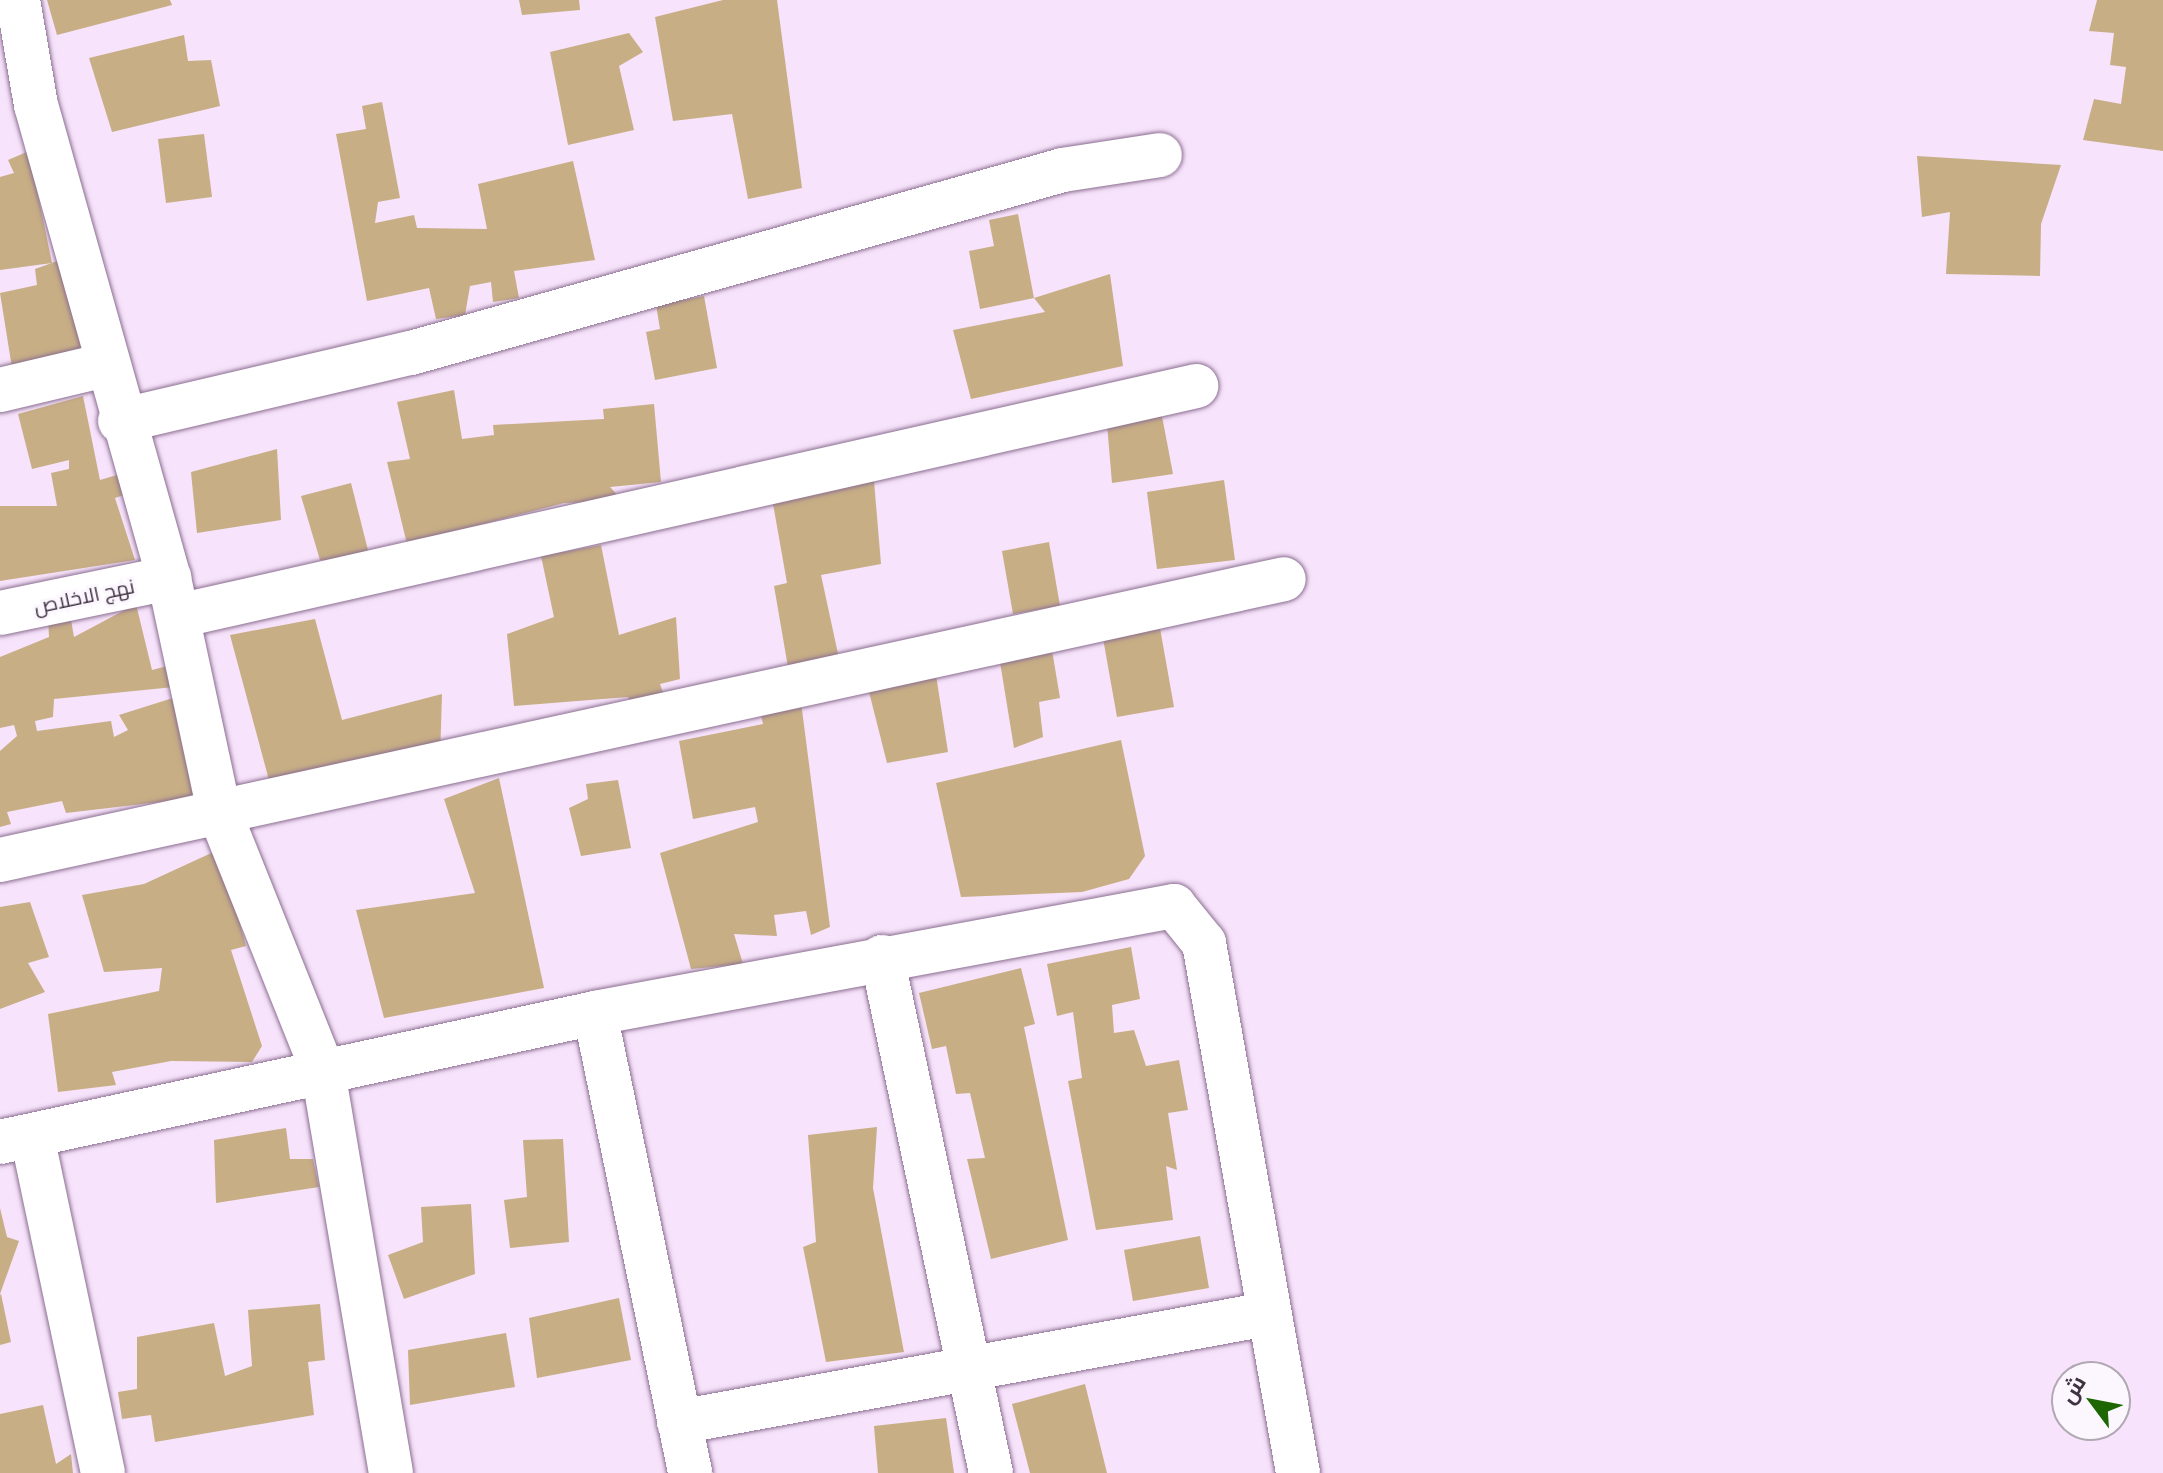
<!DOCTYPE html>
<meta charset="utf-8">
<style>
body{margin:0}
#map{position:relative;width:2163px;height:1473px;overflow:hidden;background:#f7e3fb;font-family:"Archivo Narrow",Cairo,sans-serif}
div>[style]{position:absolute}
.building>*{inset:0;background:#c7ae85}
.roads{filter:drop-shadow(0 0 2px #8b6e91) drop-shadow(0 0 2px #8b6e91)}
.minor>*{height:44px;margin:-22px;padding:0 22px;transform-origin:22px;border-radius:22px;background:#fff}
span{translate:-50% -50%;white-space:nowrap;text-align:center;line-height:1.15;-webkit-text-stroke:6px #fcf6fe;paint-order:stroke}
.street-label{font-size:20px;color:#3f3241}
.north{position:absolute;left:2051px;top:1361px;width:80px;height:80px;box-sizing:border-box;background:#fcf6fe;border:2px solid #b0a8b2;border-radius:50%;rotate:302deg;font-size:22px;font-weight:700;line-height:32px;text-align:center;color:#3f3241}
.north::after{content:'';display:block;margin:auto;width:28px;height:36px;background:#1d6702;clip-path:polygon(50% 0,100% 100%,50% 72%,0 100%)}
</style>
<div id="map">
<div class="building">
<i style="clip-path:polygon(47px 0,170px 0,172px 5px,57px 35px)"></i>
<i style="clip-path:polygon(519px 0,579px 0,580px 10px,522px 15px)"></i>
<i style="clip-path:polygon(723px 0,777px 0,802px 188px,748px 199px,732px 114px,673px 121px,655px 17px)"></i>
<i style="clip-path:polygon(2097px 0,2163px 0,2163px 151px,2083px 140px,2094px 99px,2121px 104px,2126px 67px,2110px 65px,2114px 33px,2089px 31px)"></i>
<i style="clip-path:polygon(629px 33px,643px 52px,619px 66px,634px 130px,568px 145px,550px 52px)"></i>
<i style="clip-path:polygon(184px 35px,188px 61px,211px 60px,220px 106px,112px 132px,89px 58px)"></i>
<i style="clip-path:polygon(382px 102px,400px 198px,378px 202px,375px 223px,414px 215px,417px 228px,487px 229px,478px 184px,573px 161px,595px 260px,514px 271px,519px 298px,493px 302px,491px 282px,470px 286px,465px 315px,436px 319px,429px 288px,367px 301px,336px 134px,366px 129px,362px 106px)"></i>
<i style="clip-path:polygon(204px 134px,212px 197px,166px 203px,158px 139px)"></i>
<i style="clip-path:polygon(29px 151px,52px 263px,0 270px,0 177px,14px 173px,8px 160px)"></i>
<i style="clip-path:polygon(1917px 156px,2061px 165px,2041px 224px,2040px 276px,1946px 274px,1950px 212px,1922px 217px)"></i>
<i style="clip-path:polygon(1018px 214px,1034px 298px,1110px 274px,1123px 366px,971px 399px,953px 330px,1045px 312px,1034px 298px,980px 309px,969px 251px,994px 246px,989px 220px)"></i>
<i style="clip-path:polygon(71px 256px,90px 354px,12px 368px,0 293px,37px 285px,35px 269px)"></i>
<i style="clip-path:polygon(704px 296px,717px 368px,655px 380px,646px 332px,660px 329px,656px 305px)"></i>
<i style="clip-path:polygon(454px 390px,462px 439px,494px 435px,493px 425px,604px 419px,603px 409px,654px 404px,661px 482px,610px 487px,623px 501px,564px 503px,407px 544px,387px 462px,410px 459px,397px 402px)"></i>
<i style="clip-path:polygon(83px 396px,100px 480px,127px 472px,130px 493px,115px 498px,135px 560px,0 581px,0 506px,57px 506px,51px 473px,69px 469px,69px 460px,32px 469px,18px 414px)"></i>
<i style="clip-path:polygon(1161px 411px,1173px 474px,1112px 483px,1107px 424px)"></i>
<i style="clip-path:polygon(277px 449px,281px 520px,197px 533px,191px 472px)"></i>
<i style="clip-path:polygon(1224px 480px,1235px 560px,1157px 569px,1147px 492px)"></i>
<i style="clip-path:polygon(874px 481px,881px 564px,821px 575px,840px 663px,789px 673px,774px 586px,787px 583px,772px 498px)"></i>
<i style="clip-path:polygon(351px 483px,372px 566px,320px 560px,301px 496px)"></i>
<i style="clip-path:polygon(1049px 542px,1060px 606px,1013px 614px,1002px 551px)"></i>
<i style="clip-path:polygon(601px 545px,619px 635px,676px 617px,680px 679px,660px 684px,665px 698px,631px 705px,628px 697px,514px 706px,507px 634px,554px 617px,541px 556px)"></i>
<i style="clip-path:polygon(136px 604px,152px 670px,171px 665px,174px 687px,54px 699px,53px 717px,35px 721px,37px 731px,111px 721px,114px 737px,128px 730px,119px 715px,176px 697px,211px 796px,66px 813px,62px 801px,7px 812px,11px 824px,0 827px,0 751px,17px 736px,14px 725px,0 728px,0 657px,49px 637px,48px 617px,70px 614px,74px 637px)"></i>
<i style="clip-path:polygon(1158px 617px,1174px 707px,1117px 717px,1101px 627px)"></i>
<i style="clip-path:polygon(315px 619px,342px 720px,442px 694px,440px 759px,273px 795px,230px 635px)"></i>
<i style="clip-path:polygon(1052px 650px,1060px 698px,1039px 702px,1043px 737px,1014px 748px,1000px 662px)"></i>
<i style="clip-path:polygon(936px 675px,948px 752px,887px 763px,868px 688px)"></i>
<i style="clip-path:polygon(801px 702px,830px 927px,811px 935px,806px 911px,774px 915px,777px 936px,734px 934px,743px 964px,691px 969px,660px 853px,758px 822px,755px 807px,693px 819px,679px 741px,763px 724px,760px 711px)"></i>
<i style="clip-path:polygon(1121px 740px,1145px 856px,1129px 879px,1082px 892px,961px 897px,936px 783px)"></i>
<i style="clip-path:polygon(499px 778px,544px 988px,384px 1018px,356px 910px,475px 893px,444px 799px)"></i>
<i style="clip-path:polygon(618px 780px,631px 848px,581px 856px,569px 808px,588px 799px,586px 784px)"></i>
<i style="clip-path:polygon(220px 849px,246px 946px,231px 950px,262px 1046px,252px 1062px,171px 1061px,112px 1072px,116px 1085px,58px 1092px,48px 1014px,159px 991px,162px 968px,104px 972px,82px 895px,144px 884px)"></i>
<i style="clip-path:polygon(30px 902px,49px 957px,28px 963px,45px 992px,0 1009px,0 907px)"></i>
<i style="clip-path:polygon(1131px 947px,1140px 999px,1112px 1005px,1114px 1033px,1134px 1030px,1146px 1066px,1179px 1060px,1188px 1110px,1168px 1113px,1177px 1170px,1166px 1166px,1173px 1220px,1096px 1230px,1068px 1081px,1082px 1078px,1073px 1012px,1057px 1016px,1047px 964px)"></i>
<i style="clip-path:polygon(1021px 968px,1035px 1024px,1024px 1027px,1068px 1240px,991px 1259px,967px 1159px,985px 1158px,970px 1093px,956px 1094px,946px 1046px,932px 1049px,919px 993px)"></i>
<i style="clip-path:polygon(877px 1127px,873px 1188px,904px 1352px,826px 1362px,803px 1247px,816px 1242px,808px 1135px)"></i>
<i style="clip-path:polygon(286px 1128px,290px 1159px,313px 1159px,319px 1187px,216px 1203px,214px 1140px)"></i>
<i style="clip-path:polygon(563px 1139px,569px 1242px,510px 1248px,504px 1200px,527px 1197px,523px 1140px)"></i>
<i style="clip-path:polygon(471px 1204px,475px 1274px,404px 1299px,388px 1255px,423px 1242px,421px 1207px)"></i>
<i style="clip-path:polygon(0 1208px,7px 1237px,19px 1241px,0 1294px)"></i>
<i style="clip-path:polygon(1200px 1236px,1209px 1288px,1133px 1301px,1124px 1250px)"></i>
<i style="clip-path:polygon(1px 1294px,11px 1342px,0 1345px,0 1295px)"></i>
<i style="clip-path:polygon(619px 1298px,631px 1360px,537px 1378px,529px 1318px)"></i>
<i style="clip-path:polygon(320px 1304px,325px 1360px,308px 1362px,314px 1415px,155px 1442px,151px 1415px,122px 1419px,118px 1392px,137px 1389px,137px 1337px,214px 1323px,225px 1376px,252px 1366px,248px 1310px)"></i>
<i style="clip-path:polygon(506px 1333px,515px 1387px,410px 1405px,408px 1350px)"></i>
<i style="clip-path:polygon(1085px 1384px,1107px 1473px,1030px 1473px,1012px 1404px)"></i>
<i style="clip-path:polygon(43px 1405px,56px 1464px,71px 1454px,73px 1473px,0 1473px,0 1414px)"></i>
<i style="clip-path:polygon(946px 1418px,954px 1473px,878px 1473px,874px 1426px)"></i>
</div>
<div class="roads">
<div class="minor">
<i style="left:18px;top:0;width:107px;rotate:80.3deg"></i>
<i style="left:36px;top:105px;width:491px;rotate:74.3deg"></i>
<i style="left:169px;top:578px;width:238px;rotate:77.9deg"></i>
<i style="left:219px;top:811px;width:280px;rotate:68.2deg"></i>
<i style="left:323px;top:1071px;width:408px;rotate:80.4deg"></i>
<i style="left:0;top:390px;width:109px;rotate:-13.3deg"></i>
<i style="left:120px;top:421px;width:299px;rotate:-13.2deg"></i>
<i style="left:411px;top:353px;width:677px;rotate:-15.68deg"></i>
<i style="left:1063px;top:170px;width:98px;rotate:-8.8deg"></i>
<i style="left:0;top:613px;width:173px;rotate:-11.7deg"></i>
<i style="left:178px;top:616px;width:1044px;rotate:-12.73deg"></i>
<i style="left:0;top:860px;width:1314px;rotate:-12.34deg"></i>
<i style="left:882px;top:957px;width:527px;rotate:78.07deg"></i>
<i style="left:595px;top:1013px;width:470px;rotate:78.3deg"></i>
<i style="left:32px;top:1136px;width:344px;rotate:78.1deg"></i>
<i style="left:0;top:1142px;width:609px;rotate:-12.23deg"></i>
<i style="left:595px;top:1013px;width:589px;rotate:-10.47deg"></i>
<i style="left:1174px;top:906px;width:48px;rotate:51deg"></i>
<i style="left:1204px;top:943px;width:538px;rotate:79.94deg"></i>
<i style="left:679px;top:1422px;width:598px;rotate:-10.41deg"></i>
</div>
</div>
<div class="street-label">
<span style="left:84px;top:596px;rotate:-12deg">نهج الاخلاص</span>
</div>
<div class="north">ش</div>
</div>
